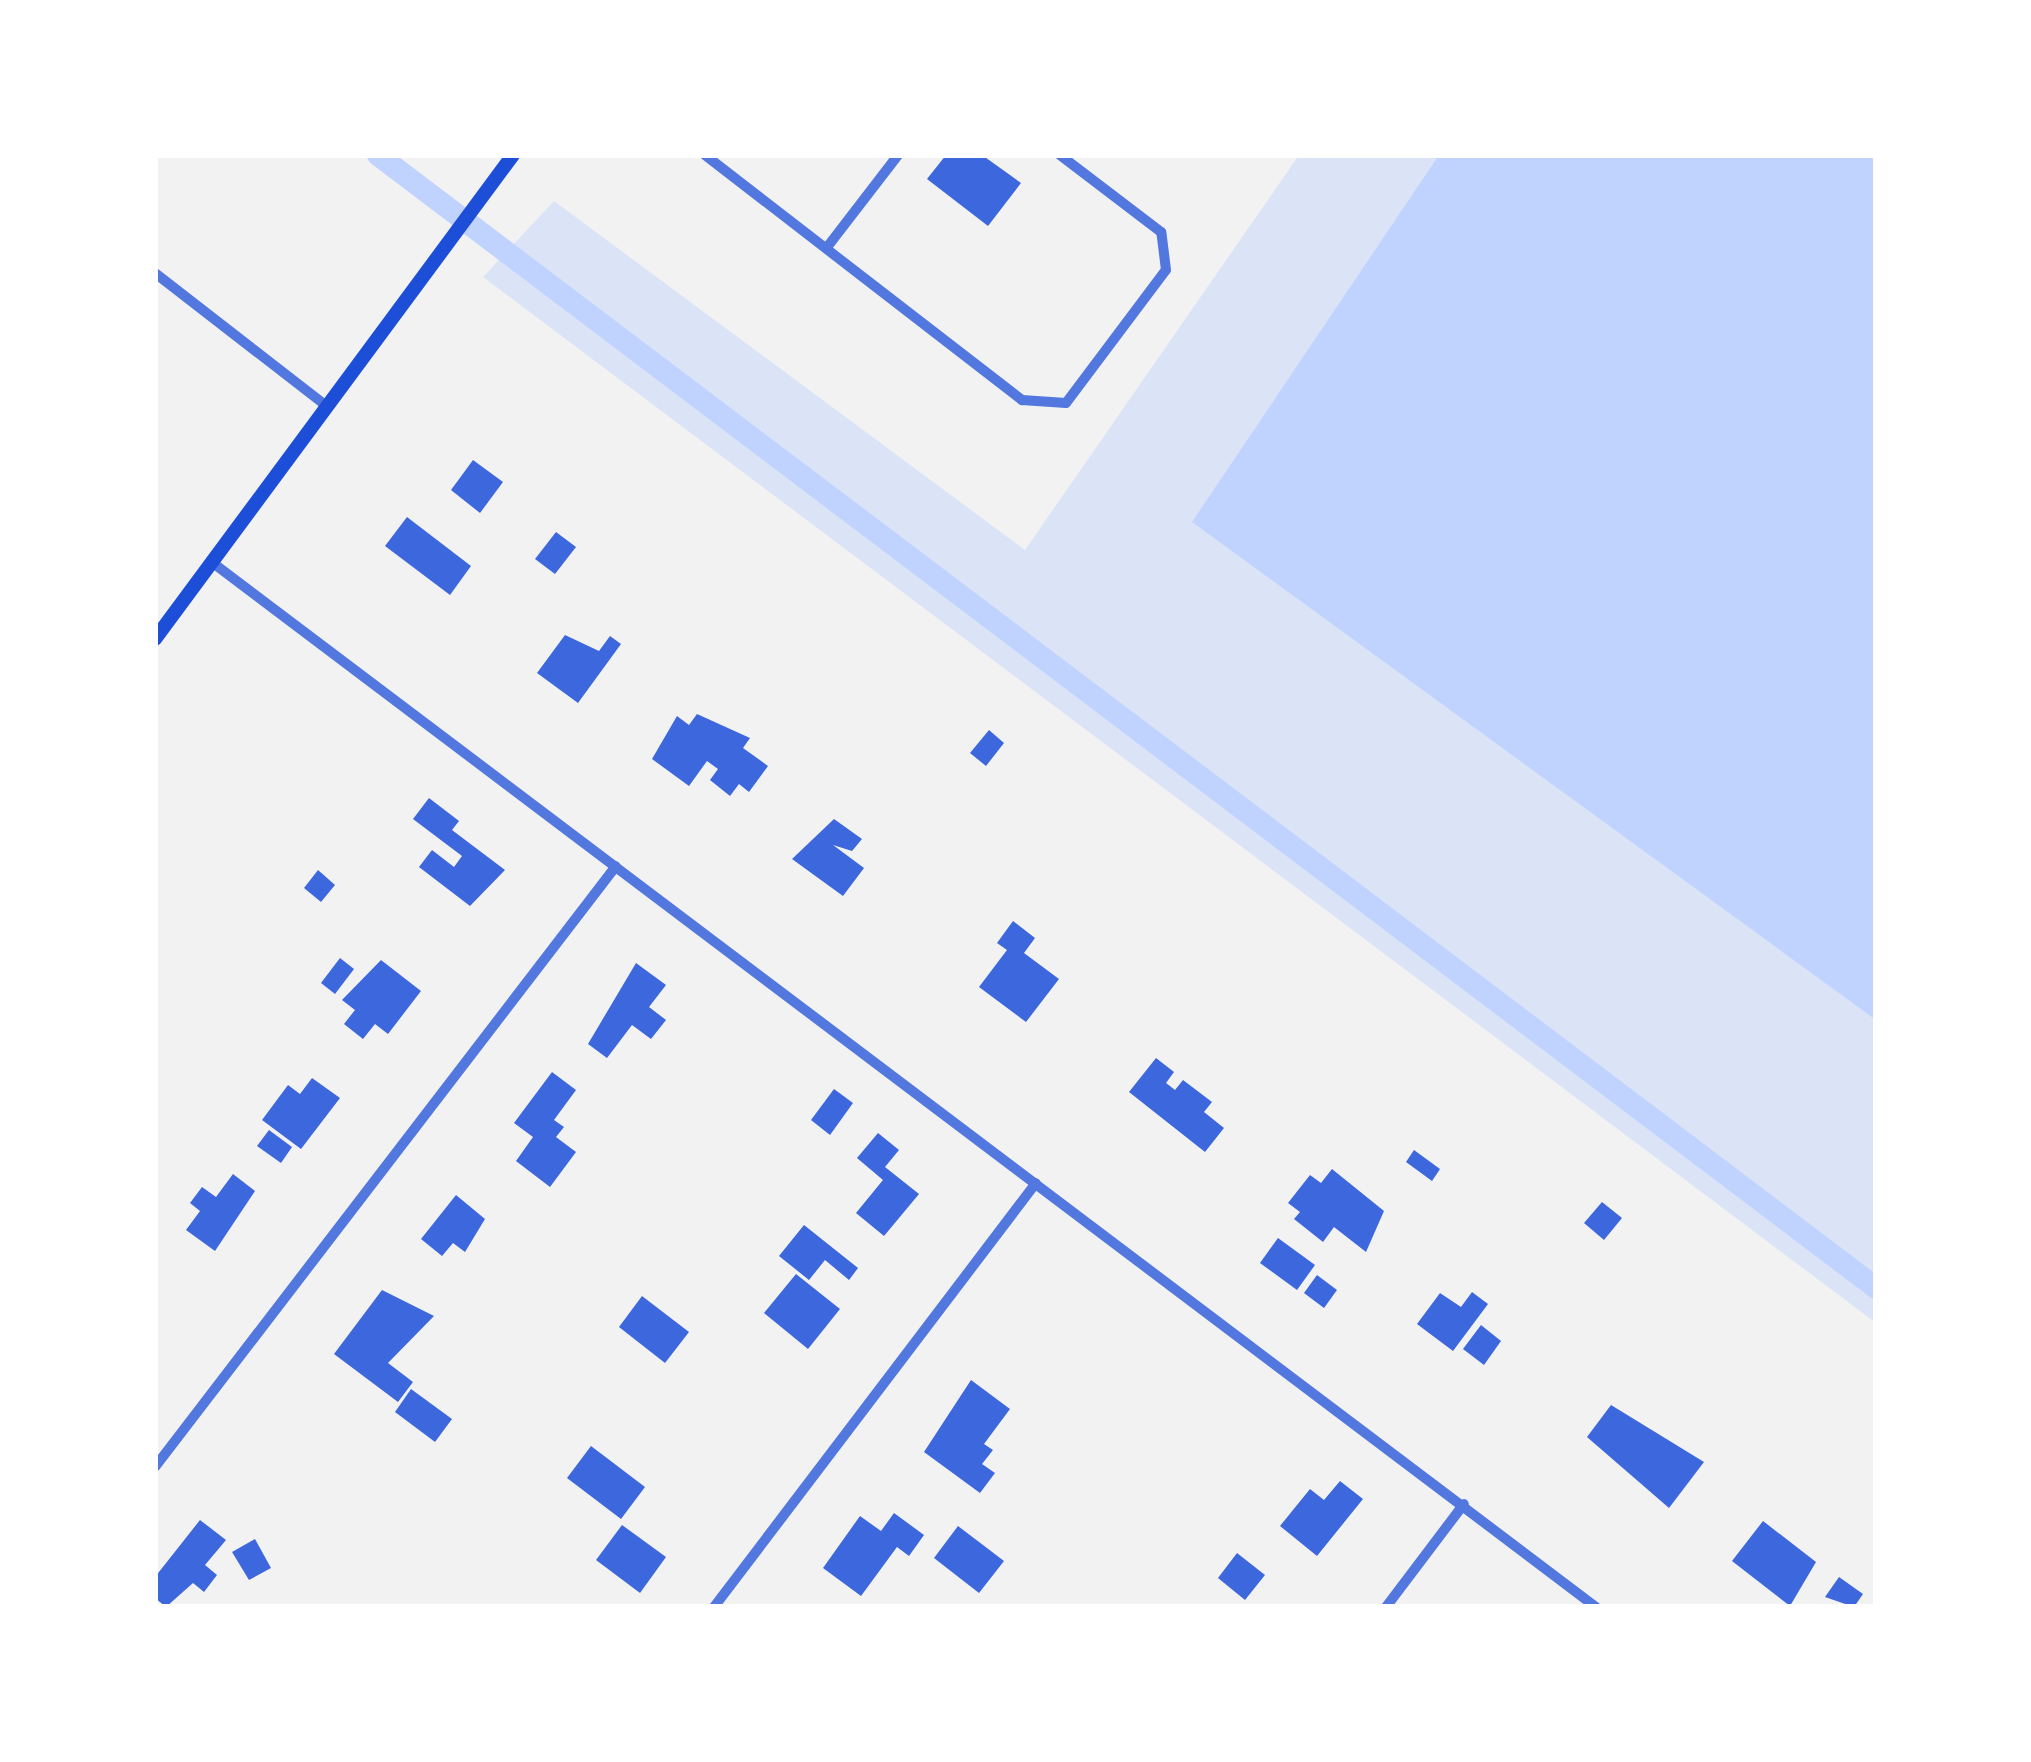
<!DOCTYPE html>
<style>
body{margin:0}
#map{position:relative;width:2031px;height:1762px;overflow:hidden;background:#f2f2f2;font-family:Overpass,sans-serif}
div>[style]{position:absolute}
.green>*{inset:0;background:#dbe4f7}
.water>*{inset:0;background:#bfd3fe}
.canal>*{height:22px;margin:-11px;padding:0 11px;transform-origin:11px;border-radius:11px;background:#bfd3fe}
.building>*{inset:0;background:#3d67dc}
.minor>*{height:10px;margin:-5px;padding:0 5px;transform-origin:5px;border-radius:5px;background:#5277de}
.secondary>*{height:14px;margin:-7px;padding:0 7px;transform-origin:7px;border-radius:7px;background:#1d4ed8}
span{translate:-50% -50%;white-space:nowrap;text-align:center;line-height:1.15;-webkit-text-stroke:10px #fff;paint-order:stroke}
.frame{position:absolute;inset:0;border:158px solid #fff;pointer-events:none}
</style>
<div id="map">
<div class="green">
<i style="clip-path:polygon(1299px 155px,1876px 155px,1876px 1323px,483px 277px,554px 201px,1025px 550px)"></i>
</div>
<div class="water">
<i style="clip-path:polygon(1439px 155px,1876px 155px,1876px 1020px,1192px 522px)"></i>
</div>
<div class="canal">
<i style="left:378px;top:155px;width:1878px;rotate:37.1deg"></i>
</div>
<div class="building">
<i style="clip-path:polygon(946px 155px,982px 155px,1021px 183px,988px 226px,927px 179px)"></i>
<i style="clip-path:polygon(473px 460px,503px 482px,480px 513px,451px 490px)"></i>
<i style="clip-path:polygon(407px 517px,471px 566px,450px 595px,385px 546px)"></i>
<i style="clip-path:polygon(556px 532px,576px 547px,555px 574px,535px 559px)"></i>
<i style="clip-path:polygon(565px 635px,599px 651px,610px 636px,621px 644px,578px 703px,537px 673px)"></i>
<i style="clip-path:polygon(697px 714px,750px 738px,743px 748px,768px 766px,749px 792px,739px 784px,730px 796px,710px 780px,718px 769px,707px 761px,689px 786px,652px 759px,677px 716px,689px 725px)"></i>
<i style="clip-path:polygon(989px 730px,1004px 743px,986px 766px,970px 753px)"></i>
<i style="clip-path:polygon(429px 798px,459px 821px,452px 830px,505px 870px,470px 906px,419px 867px,432px 850px,454px 867px,462px 856px,413px 819px)"></i>
<i style="clip-path:polygon(834px 819px,862px 839px,852px 851px,833px 845px,864px 868px,843px 896px,792px 859px)"></i>
<i style="clip-path:polygon(318px 870px,335px 885px,321px 902px,304px 888px)"></i>
<i style="clip-path:polygon(1013px 921px,1035px 938px,1024px 953px,1059px 979px,1026px 1022px,979px 987px,1007px 950px,997px 943px)"></i>
<i style="clip-path:polygon(340px 958px,354px 969px,335px 994px,321px 983px)"></i>
<i style="clip-path:polygon(381px 960px,421px 991px,388px 1034px,375px 1024px,363px 1039px,344px 1024px,355px 1010px,342px 1000px)"></i>
<i style="clip-path:polygon(636px 963px,666px 985px,649px 1007px,666px 1020px,651px 1039px,632px 1025px,607px 1058px,588px 1044px)"></i>
<i style="clip-path:polygon(1156px 1058px,1174px 1072px,1166px 1083px,1175px 1090px,1183px 1080px,1212px 1102px,1204px 1112px,1224px 1128px,1205px 1152px,1129px 1092px)"></i>
<i style="clip-path:polygon(552px 1072px,576px 1090px,554px 1120px,564px 1127px,556px 1137px,576px 1152px,550px 1187px,516px 1161px,533px 1137px,514px 1123px)"></i>
<i style="clip-path:polygon(312px 1078px,340px 1098px,301px 1149px,262px 1120px,288px 1085px,300px 1094px)"></i>
<i style="clip-path:polygon(834px 1089px,853px 1103px,830px 1135px,811px 1120px)"></i>
<i style="clip-path:polygon(269px 1130px,292px 1147px,281px 1163px,257px 1146px)"></i>
<i style="clip-path:polygon(878px 1133px,899px 1150px,885px 1167px,919px 1194px,884px 1236px,856px 1213px,883px 1180px,857px 1158px)"></i>
<i style="clip-path:polygon(1414px 1150px,1440px 1169px,1432px 1181px,1406px 1162px)"></i>
<i style="clip-path:polygon(1332px 1169px,1384px 1211px,1366px 1252px,1334px 1227px,1323px 1242px,1294px 1219px,1300px 1212px,1288px 1203px,1310px 1175px,1321px 1183px)"></i>
<i style="clip-path:polygon(233px 1174px,255px 1191px,215px 1251px,186px 1230px,200px 1211px,190px 1203px,202px 1187px,216px 1197px)"></i>
<i style="clip-path:polygon(456px 1195px,485px 1219px,465px 1252px,453px 1243px,442px 1256px,421px 1239px)"></i>
<i style="clip-path:polygon(1602px 1202px,1622px 1218px,1604px 1240px,1584px 1223px)"></i>
<i style="clip-path:polygon(804px 1225px,858px 1268px,849px 1280px,825px 1260px,809px 1280px,779px 1256px)"></i>
<i style="clip-path:polygon(1278px 1238px,1315px 1265px,1297px 1290px,1260px 1263px)"></i>
<i style="clip-path:polygon(796px 1274px,840px 1309px,808px 1349px,764px 1313px)"></i>
<i style="clip-path:polygon(1317px 1275px,1337px 1290px,1324px 1308px,1304px 1293px)"></i>
<i style="clip-path:polygon(382px 1290px,434px 1316px,388px 1363px,413px 1382px,398px 1402px,334px 1354px)"></i>
<i style="clip-path:polygon(1472px 1292px,1488px 1304px,1453px 1351px,1417px 1324px,1440px 1293px,1461px 1307px)"></i>
<i style="clip-path:polygon(642px 1296px,689px 1332px,665px 1363px,619px 1327px)"></i>
<i style="clip-path:polygon(1481px 1325px,1501px 1341px,1484px 1365px,1463px 1349px)"></i>
<i style="clip-path:polygon(971px 1380px,1010px 1409px,984px 1444px,993px 1450px,982px 1464px,995px 1473px,980px 1493px,924px 1452px)"></i>
<i style="clip-path:polygon(411px 1389px,452px 1419px,435px 1442px,395px 1412px)"></i>
<i style="clip-path:polygon(1611px 1405px,1704px 1462px,1669px 1508px,1587px 1437px)"></i>
<i style="clip-path:polygon(591px 1446px,645px 1487px,621px 1519px,567px 1478px)"></i>
<i style="clip-path:polygon(1340px 1481px,1363px 1499px,1317px 1556px,1280px 1526px,1310px 1489px,1324px 1500px)"></i>
<i style="clip-path:polygon(894px 1513px,924px 1535px,909px 1556px,897px 1547px,861px 1596px,823px 1568px,860px 1516px,881px 1531px)"></i>
<i style="clip-path:polygon(200px 1520px,226px 1540px,205px 1565px,217px 1575px,204px 1592px,193px 1583px,166px 1607px,155px 1598px,155px 1577px)"></i>
<i style="clip-path:polygon(1763px 1521px,1816px 1562px,1790px 1606px,1732px 1561px)"></i>
<i style="clip-path:polygon(622px 1525px,666px 1557px,640px 1593px,596px 1560px)"></i>
<i style="clip-path:polygon(958px 1526px,1004px 1561px,979px 1593px,934px 1558px)"></i>
<i style="clip-path:polygon(255px 1539px,271px 1568px,249px 1580px,232px 1552px)"></i>
<i style="clip-path:polygon(1237px 1553px,1265px 1575px,1245px 1600px,1218px 1578px)"></i>
<i style="clip-path:polygon(1839px 1577px,1863px 1594px,1854px 1607px,1825px 1597px)"></i>
</div>
<div class="minor">
<i style="left:705px;top:155px;width:401px;rotate:37.7deg"></i>
<i style="left:1022px;top:400px;width:44px;rotate:3.9deg"></i>
<i style="left:1066px;top:403px;width:166px;rotate:-53.1deg"></i>
<i style="left:1166px;top:270px;width:38px;rotate:-97deg"></i>
<i style="left:1161px;top:232px;width:127px;rotate:-142.7deg"></i>
<i style="left:828px;top:246px;width:115px;rotate:-52.4deg"></i>
<i style="left:155px;top:273px;width:214px;rotate:37.8deg"></i>
<i style="left:213px;top:563px;width:1733px;rotate:37.05deg"></i>
<i style="left:155px;top:1467px;width:757px;rotate:-52.51deg"></i>
<i style="left:714px;top:1607px;width:532px;rotate:-52.79deg"></i>
<i style="left:1386px;top:1607px;width:129px;rotate:-52.9deg"></i>
</div>
<div class="secondary">
<i style="left:155px;top:639px;width:602px;rotate:-53.51deg"></i>
</div>
<div class="frame"></div>
</div>
